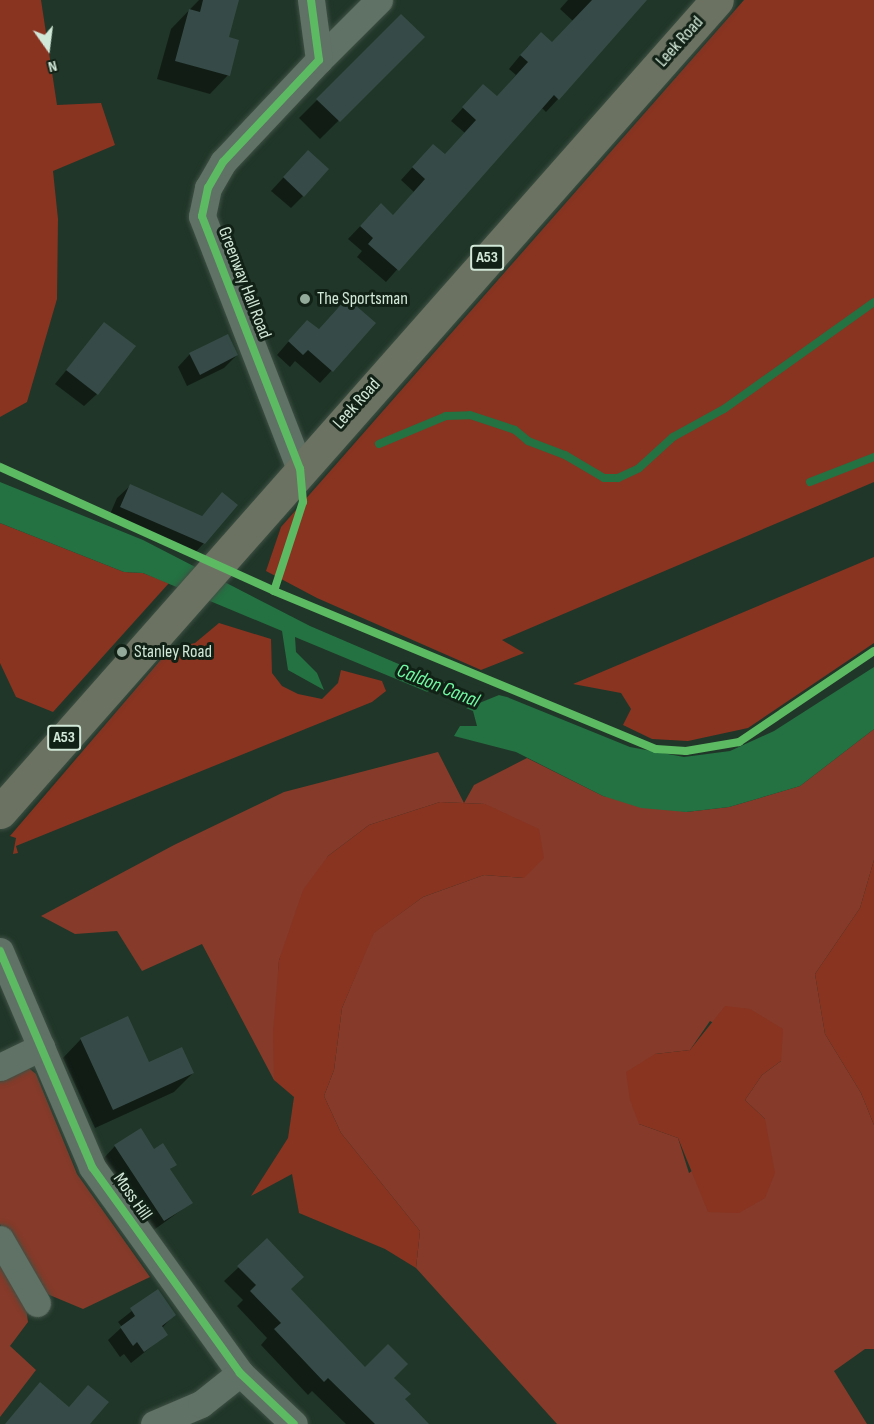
<!DOCTYPE html>
<style>
body{margin:0}
#map{position:relative;width:874px;height:1424px;overflow:hidden;background:#203628;font-family:"Sofia Sans Condensed",sans-serif}
div>[style]{position:absolute}
.green>*{inset:0;background:#863a29}
.forest>*{inset:0;background:#893321}
.water>*{inset:0;background:#247142}
.pier>*{inset:0;background:#203628}
.shadow>*{inset:0;background:#0007}
.stream>*{height:8px;margin:-4px;padding:0 4px;transform-origin:4px;border-radius:4px;background:#247142}
.building>*{inset:0;background:#364b47}
.roads{filter:drop-shadow(0 0 2px #3e5044) drop-shadow(0 0 2px #3e5044)}
.minor>*{height:27px;margin:-13.5px;padding:0 13.5px;transform-origin:13.5px;border-radius:13.5px;background:#607165}
.highway>*{height:33px;margin:-16.5px;padding:0 16.5px;transform-origin:16.5px;border-radius:16.5px;background:#6b7262}
.cycleway>*{height:8px;margin:-4px;padding:0 4px;transform-origin:4px;border-radius:4px;background:#5cba63}
.dots>*{width:16px;height:16px;translate:-50% -50%;box-sizing:border-box;border:3px solid #112115;border-radius:50%}
span{translate:-50% -50%;white-space:nowrap;text-align:center;line-height:1.15;-webkit-text-stroke:6px #112115;paint-order:stroke}
.shield-label span{padding:2px 4px;background:#112115;border:2px solid;border-radius:4px;-webkit-text-stroke-width:0}
.shield-label{font-size:16px;color:#d1e7d7;font-weight:700}
.street-label{font-size:18px;color:#d1e7d7}
.poi-label{font-size:18px;color:#d1e7d7}
.left{translate:0 -50%;text-align:left}
.water-label{font-size:20px;color:#71f8a2;font-style:italic}
.north{position:absolute;left:18px;top:18px;width:60px;height:60px;-webkit-text-stroke:4px #112115;paint-order:stroke;rotate:166deg;font-size:16px;font-weight:700;line-height:24px;text-align:center;color:#d1e7d7}
.north::after{content:'';display:block;margin:auto;width:21px;height:27px;background:#d1e7d7;clip-path:polygon(50% 0,100% 100%,50% 72%,0 100%)}
</style>
<div id="map">
<div class="green">
<i style="clip-path:polygon(evenodd,874px 729px,874px 860px,860px 908px,815px 974px,825px 1034px,861px 1093px,874px 1125px,874px 1349px,865px 1349px,834px 1371px,867px 1424px,557px 1424px,416px 1268px,420px 1231px,341px 1133px,324px 1096px,334px 1070px,342px 1008px,373px 933px,423px 897px,484px 875px,524px 878px,485px 804px,440px 802px,369px 825px,328px 856px,279px 960px,274px 1080px,202px 944px,142px 971px,117px 931px,75px 934px,41px 916px,174px 845px,284px 792px,438px 752px,464px 803px,474px 785px,527px 758px,603px 796px,686px 812px,729px 807px,800px 786px,874px 729px,710px 1021px,781px 1061px,762px 1075px,745px 1100px,765px 1119px,689px 1173px,678px 1138px,639px 1124px,655px 1054px,690px 1050px,710px 1021px)"></i>
<i style="clip-path:polygon(25px 1065px,36px 1074px,77px 1174px,150px 1277px,83px 1309px,40px 1291px,0 1224px,0 1076px)"></i>
<i style="clip-path:polygon(0 1263px,26px 1308px,28px 1322px,10px 1346px,36px 1370px,0 1417px)"></i>
</div>
<div class="forest">
<i style="clip-path:polygon(0 0,41px 0,57px 105px,101px 103px,115px 145px,53px 171px,58px 219px,57px 299px,27px 402px,0 417px)"></i>
<i style="clip-path:polygon(744px 0,874px 0,874px 482px,502px 640px,524px 653px,481px 670px,317px 598px,266px 571px,281px 527px)"></i>
<i style="clip-path:polygon(0 523px,124px 572px,143px 573px,169px 583px,53px 712px,16px 697px,0 663px)"></i>
<i style="clip-path:polygon(874px 557px,874px 643px,748px 728px,688px 741px,652px 739px,623px 725px,631px 709px,621px 693px,573px 684px)"></i>
<i style="clip-path:polygon(219px 623px,271px 639px,272px 673px,282px 686px,298px 694px,322px 699px,338px 683px,341px 670px,382px 681px,386px 691px,372px 702px,16px 846px,18px 853px,13px 854px,16px 838px,10px 836px,170px 649px,195px 643px)"></i>
<i style="clip-path:polygon(440px 802px,485px 804px,539px 829px,544px 858px,524px 878px,484px 875px,423px 897px,374px 933px,342px 1008px,334px 1070px,324px 1096px,341px 1133px,420px 1231px,416px 1268px,385px 1249px,299px 1213px,292px 1174px,251px 1196px,288px 1138px,294px 1097px,274px 1080px,273px 1032px,279px 960px,303px 890px,328px 856px,369px 825px)"></i>
<i style="clip-path:polygon(874px 860px,874px 1125px,861px 1093px,825px 1034px,815px 974px,860px 908px)"></i>
<i style="clip-path:polygon(725px 1006px,750px 1009px,783px 1029px,781px 1061px,762px 1075px,745px 1100px,765px 1119px,775px 1173px,765px 1198px,739px 1213px,708px 1212px,678px 1138px,639px 1124px,630px 1100px,626px 1072px,655px 1054px,690px 1050px)"></i>
</div>
<div class="water">
<i style="clip-path:polygon(0 482px,143px 540px,310px 626px,436px 680px,507px 697px,630px 747px,684px 757px,730px 751px,774px 731px,874px 667px,874px 729px,800px 786px,729px 807px,686px 812px,641px 808px,603px 796px,516px 752px,454px 736px,460px 726px,477px 726px,473px 711px,295px 637px,296px 652px,317px 673px,324px 690px,288px 670px,282px 631px,143px 573px,124px 572px,0 523px)"></i>
</div>
<div class="pier">
<i style="clip-path:polygon(456px 680px,463px 681px,504px 693px,462px 710px,424px 693px)"></i>
</div>
<div class="shadow">
<i style="clip-path:polygon(199px 0,229px 0,228px 75px,210px 94px,157px 79px,171px 29px)"></i>
<i style="clip-path:polygon(568px 0,645px 0,558px 99px,546px 112px,541px 107px,386px 282px,357px 257px,362px 251px,348px 239px,368px 218px,393px 216px,414px 192px,401px 180px,421px 158px,444px 156px,465px 133px,451px 121px,471px 99px,496px 98px,516px 75px,509px 69px,528px 46px,552px 44px,573px 21px,560px 9px)"></i>
<i style="clip-path:polygon(401px 16px,423px 37px,320px 139px,299px 118px)"></i>
<i style="clip-path:polygon(295px 165px,303px 196px,291px 208px,271px 191px)"></i>
<i style="clip-path:polygon(104px 324px,97px 394px,84px 406px,55px 384px)"></i>
<i style="clip-path:polygon(318px 331px,332px 370px,320px 383px,295px 361px,290px 367px,277px 355px,295px 334px)"></i>
<i style="clip-path:polygon(190px 354px,237px 355px,224px 368px,187px 386px,178px 367px)"></i>
<i style="clip-path:polygon(130px 486px,201px 517px,222px 494px,204px 543px,192px 556px,108px 519px,117px 498px)"></i>
<i style="clip-path:polygon(81px 1039px,149px 1064px,193px 1073px,174px 1092px,95px 1128px,63px 1058px)"></i>
<i style="clip-path:polygon(115px 1146px,154px 1151px,175px 1165px,169px 1170px,191px 1203px,151px 1232px,103px 1159px)"></i>
<i style="clip-path:polygon(239px 1267px,290px 1289px,365px 1369px,392px 1378px,403px 1399px,427px 1424px,346px 1424px,312px 1391px,308px 1395px,261px 1345px,267px 1338px,237px 1306px,243px 1300px,224px 1281px)"></i>
<i style="clip-path:polygon(157px 1291px,174px 1315px,162px 1328px,166px 1335px,131px 1363px,124px 1354px,120px 1357px,108px 1340px,122px 1327px,118px 1322px)"></i>
</div>
<div class="stream">
<i style="left:379px;top:444px;width:73px;rotate:-22.7deg"></i>
<i style="left:446px;top:416px;width:24px;rotate:-2deg"></i>
<i style="left:470px;top:415px;width:47px;rotate:18.4deg"></i>
<i style="left:515px;top:430px;width:17px;rotate:40deg"></i>
<i style="left:528px;top:441px;width:40px;rotate:21deg"></i>
<i style="left:565px;top:455px;width:45px;rotate:30.5deg"></i>
<i style="left:604px;top:478px;width:14px"></i>
<i style="left:618px;top:478px;width:23px;rotate:-25deg"></i>
<i style="left:639px;top:468px;width:46px;rotate:-42.4deg"></i>
<i style="left:673px;top:437px;width:58px;rotate:-28.8deg"></i>
<i style="left:724px;top:409px;width:184px;rotate:-35.5deg"></i>
<i style="left:810px;top:482px;width:69px;rotate:-21.3deg"></i>
</div>
<div class="building">
<i style="clip-path:polygon(203px 0,239px 0,229px 37px,239px 40px,230px 76px,175px 61px,189px 9px,200px 12px)"></i>
<i style="clip-path:polygon(592px 0,647px 0,559px 100px,554px 95px,399px 271px,368px 244px,373px 238px,360px 226px,381px 203px,393px 215px,425px 179px,412px 167px,433px 144px,445px 154px,476px 120px,462px 107px,483px 84px,497px 96px,528px 62px,520px 55px,541px 32px,552px 42px)"></i>
<i style="clip-path:polygon(401px 14px,425px 37px,340px 122px,316px 99px)"></i>
<i style="clip-path:polygon(308px 150px,329px 169px,304px 197px,283px 177px)"></i>
<i style="clip-path:polygon(347px 298px,376px 323px,333px 372px,308px 350px,303px 355px,288px 341px,307px 320px,319px 329px)"></i>
<i style="clip-path:polygon(104px 322px,136px 346px,98px 395px,66px 370px)"></i>
<i style="clip-path:polygon(228px 334px,238px 355px,200px 375px,189px 353px)"></i>
<i style="clip-path:polygon(130px 484px,202px 516px,222px 492px,238px 505px,205px 544px,120px 507px)"></i>
<i style="clip-path:polygon(128px 1016px,149px 1062px,182px 1047px,194px 1073px,113px 1110px,80px 1038px)"></i>
<i style="clip-path:polygon(141px 1128px,154px 1149px,163px 1143px,177px 1165px,170px 1169px,193px 1203px,164px 1221px,114px 1145px)"></i>
<i style="clip-path:polygon(267px 1238px,304px 1277px,291px 1289px,365px 1367px,388px 1344px,408px 1364px,394px 1378px,411px 1394px,405px 1399px,429px 1424px,375px 1424px,328px 1378px,324px 1382px,274px 1329px,281px 1323px,250px 1291px,256px 1285px,237px 1266px)"></i>
<i style="clip-path:polygon(158px 1289px,176px 1315px,162px 1326px,168px 1335px,144px 1352px,137px 1342px,133px 1346px,120px 1327px,135px 1316px,130px 1308px)"></i>
<i style="clip-path:polygon(40px 1382px,69px 1407px,88px 1385px,109px 1402px,90px 1424px,5px 1424px)"></i>
</div>
<div class="roads">
<div class="minor">
<i style="left:319px;top:60px;width:85px;rotate:-45deg"></i>
<i style="left:300px;top:469px;width:271px;rotate:-111.2deg"></i>
<i style="left:202px;top:216px;width:29px;rotate:-78deg"></i>
<i style="left:208px;top:188px;width:30px;rotate:-60deg"></i>
<i style="left:223px;top:162px;width:140px;rotate:-46.7deg"></i>
<i style="left:319px;top:60px;width:61px;rotate:-97.6deg"></i>
<i style="left:0;top:951px;width:235px;rotate:66.9deg"></i>
<i style="left:92px;top:1167px;width:254px;rotate:54.3deg"></i>
<i style="left:240px;top:1373px;width:74px;rotate:43.4deg"></i>
<i style="left:0;top:1067px;width:46px;rotate:-26deg"></i>
<i style="left:0;top:1239px;width:74px;rotate:60deg"></i>
<i style="left:154px;top:1424px;width:51px;rotate:-23.1deg"></i>
<i style="left:201px;top:1404px;width:50px;rotate:-38.5deg"></i>
</div>
<div class="highway">
<i style="left:0;top:812px;width:1083px;rotate:-48.56deg"></i>
</div>
</div>
<div class="cycleway">
<i style="left:0;top:467px;width:301px;rotate:24.3deg"></i>
<i style="left:274px;top:591px;width:413px;rotate:22.5deg"></i>
<i style="left:656px;top:749px;width:30px;rotate:4deg"></i>
<i style="left:686px;top:751px;width:54px;rotate:-9.6deg"></i>
<i style="left:739px;top:742px;width:163px;rotate:-34deg"></i>
<i style="left:274px;top:591px;width:94px;rotate:-72deg"></i>
<i style="left:303px;top:502px;width:33px;rotate:-95deg"></i>
<i style="left:300px;top:469px;width:271px;rotate:-111.2deg"></i>
<i style="left:202px;top:216px;width:29px;rotate:-78deg"></i>
<i style="left:208px;top:188px;width:30px;rotate:-60deg"></i>
<i style="left:223px;top:162px;width:140px;rotate:-46.7deg"></i>
<i style="left:319px;top:60px;width:61px;rotate:-97.6deg"></i>
<i style="left:0;top:951px;width:235px;rotate:66.9deg"></i>
<i style="left:92px;top:1167px;width:254px;rotate:54.3deg"></i>
<i style="left:240px;top:1373px;width:74px;rotate:43.4deg"></i>
</div>
<div class="dots">
<i style="left:305px;top:299px;background:#93a99a"></i>
<i style="left:122px;top:652px;background:#93a99a"></i>
</div>
<div class="shield-label">
<span style="left:487px;top:258px">A53</span>
<span style="left:64px;top:738px">A53</span>
</div>
<div class="street-label">
<span style="left:680px;top:42px;rotate:-48deg">Leek Road</span>
<span style="left:244px;top:283px;rotate:69deg">Greenway Hall Road</span>
<span style="left:357px;top:404px;rotate:-48deg">Leek Road</span>
<span style="left:132px;top:1197px;rotate:55deg">Moss Hill</span>
</div>
<div class="poi-label">
<span class="left" style="left:317px;top:299px">The Sportsman</span>
<span class="left" style="left:134px;top:652px">Stanley Road</span>
</div>
<div class="water-label">
<span style="left:438px;top:686px;rotate:22deg">Caldon Canal</span>
</div>
<div class="north">N</div>
</div>
